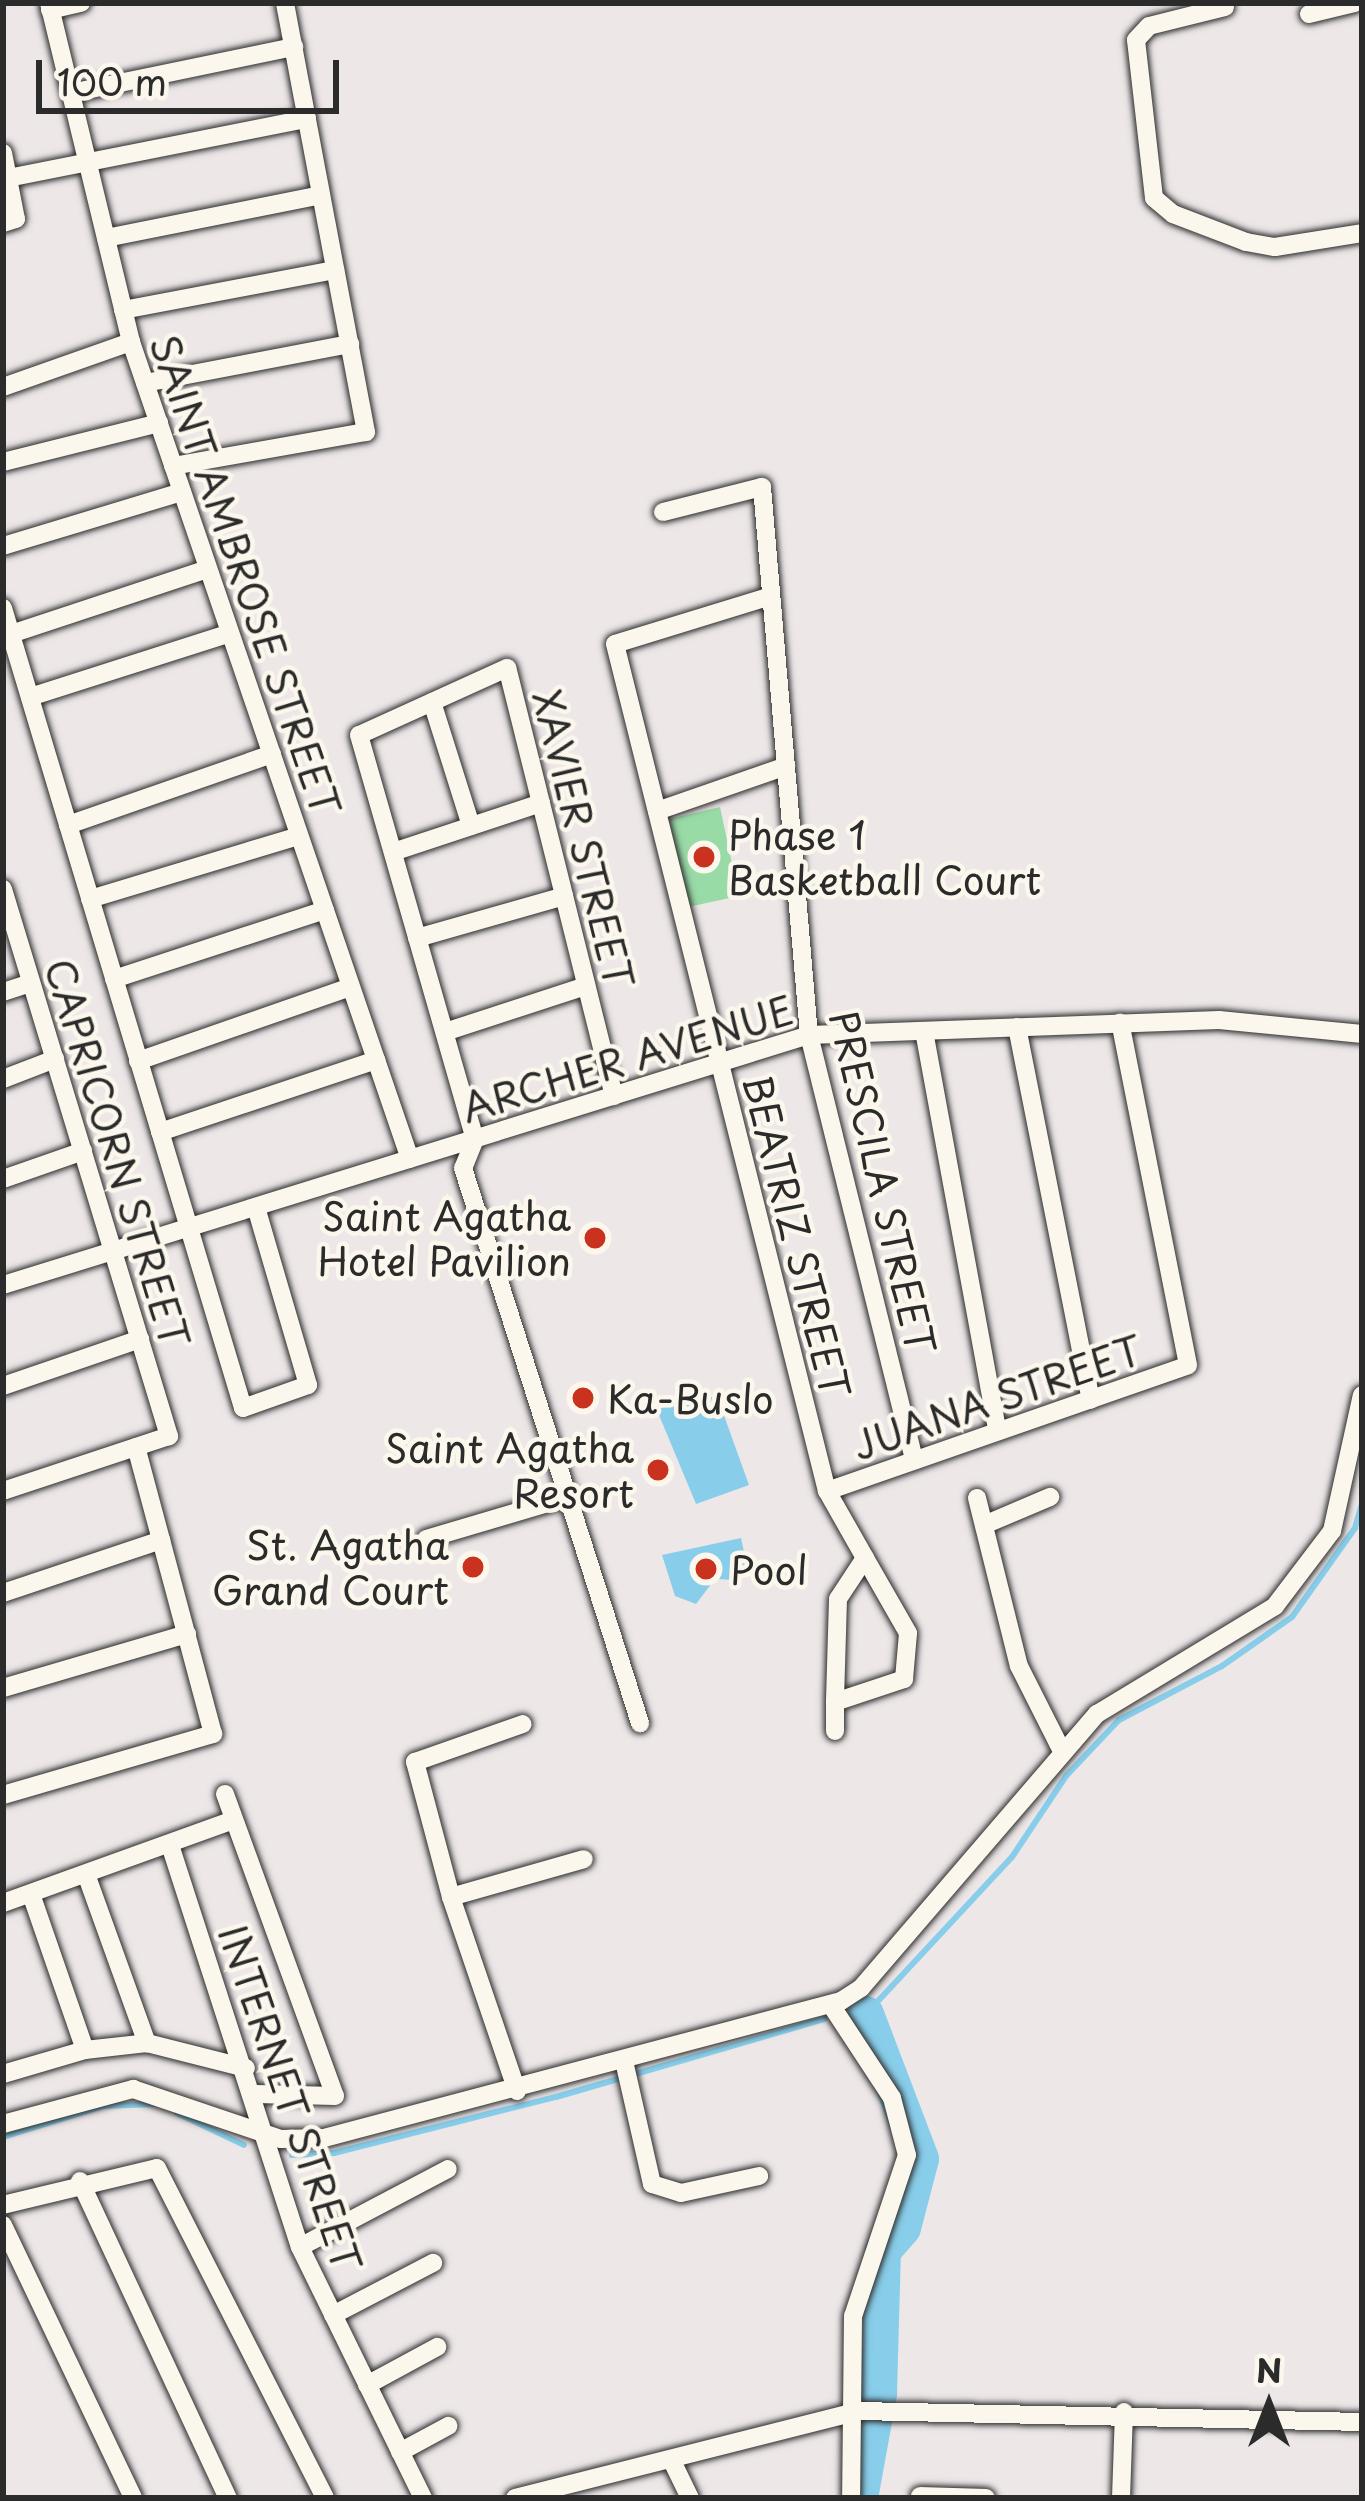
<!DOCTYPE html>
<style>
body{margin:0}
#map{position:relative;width:1365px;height:2501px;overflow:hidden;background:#ede7e8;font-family:"Playpen Sans",sans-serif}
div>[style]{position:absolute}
.green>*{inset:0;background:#99dba6}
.water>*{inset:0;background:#88ceea}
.stream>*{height:6px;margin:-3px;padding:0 3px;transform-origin:3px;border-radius:3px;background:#88ceea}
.river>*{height:36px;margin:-18px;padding:0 18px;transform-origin:18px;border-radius:18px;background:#88ceea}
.roads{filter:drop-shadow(0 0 3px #2b2b2b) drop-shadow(0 0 3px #2b2b2b)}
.minor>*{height:18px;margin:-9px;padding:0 9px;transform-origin:9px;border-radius:9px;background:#fbf7ec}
.dots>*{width:33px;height:33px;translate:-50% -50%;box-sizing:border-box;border:6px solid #fbf7ec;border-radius:50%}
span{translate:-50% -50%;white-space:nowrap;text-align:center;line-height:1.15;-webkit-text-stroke:9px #fbf7ec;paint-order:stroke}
.street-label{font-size:39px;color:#2b2b2b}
.poi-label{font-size:39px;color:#2b2b2b}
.left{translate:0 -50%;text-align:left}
.right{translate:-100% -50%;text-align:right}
.frame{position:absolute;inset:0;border:6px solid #2b2b2b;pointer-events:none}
.north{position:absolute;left:1209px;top:2345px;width:120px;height:120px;-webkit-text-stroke:9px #fbf7ec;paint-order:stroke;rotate:0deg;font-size:33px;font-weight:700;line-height:48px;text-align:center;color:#2b2b2b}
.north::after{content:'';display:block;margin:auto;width:42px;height:54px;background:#2b2b2b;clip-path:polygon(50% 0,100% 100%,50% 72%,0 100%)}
.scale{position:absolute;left:36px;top:60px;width:303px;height:54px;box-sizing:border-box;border:6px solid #2b2b2b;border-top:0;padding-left:15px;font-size:36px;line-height:42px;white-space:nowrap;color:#2b2b2b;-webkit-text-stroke:9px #fbf7ec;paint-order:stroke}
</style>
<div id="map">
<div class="green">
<i style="clip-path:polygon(720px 807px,739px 896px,688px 907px,669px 819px)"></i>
</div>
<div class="water">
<i style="clip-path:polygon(717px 1396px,749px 1485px,696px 1504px,659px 1415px,661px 1408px)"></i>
<i style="clip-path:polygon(741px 1538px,747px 1566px,736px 1580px,715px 1579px,696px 1604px,675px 1596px,662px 1555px)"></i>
</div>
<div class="stream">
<i style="left:850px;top:2015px;width:16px;rotate:-4deg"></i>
<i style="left:866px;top:2014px;width:214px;rotate:-47.1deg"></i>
<i style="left:1012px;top:1857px;width:97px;rotate:-56.3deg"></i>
<i style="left:1066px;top:1776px;width:77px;rotate:-46.6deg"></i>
<i style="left:1119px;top:1720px;width:116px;rotate:-27.7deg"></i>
<i style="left:1222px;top:1666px;width:85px;rotate:-35deg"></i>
<i style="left:1292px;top:1617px;width:109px;rotate:-54.7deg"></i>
<i style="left:1355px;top:1528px;width:26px;rotate:-74deg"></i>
<i style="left:177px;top:2113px;width:74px;rotate:25.5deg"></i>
<i style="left:3px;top:2137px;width:105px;rotate:-17.2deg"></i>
<i style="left:103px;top:2106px;width:51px;rotate:-2.2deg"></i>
<i style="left:292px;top:2155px;width:42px;rotate:-2.7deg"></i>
<i style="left:334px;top:2153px;width:229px;rotate:-14.2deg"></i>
<i style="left:556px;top:2097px;width:279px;rotate:-16.2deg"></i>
</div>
<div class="river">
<i style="left:860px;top:2498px;width:107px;rotate:-79.7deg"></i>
<i style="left:879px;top:2393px;width:142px;rotate:-88.4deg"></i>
<i style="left:883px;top:2251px;width:30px;rotate:-49deg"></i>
<i style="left:903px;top:2228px;width:71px;rotate:-75.4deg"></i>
<i style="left:921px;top:2159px;width:155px;rotate:-110.8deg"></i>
</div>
<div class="roads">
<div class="minor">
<i style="left:49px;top:3px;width:349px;rotate:76.4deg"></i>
<i style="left:131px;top:342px;width:863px;rotate:71.15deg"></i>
<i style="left:1225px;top:7px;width:78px;rotate:166deg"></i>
<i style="left:1149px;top:26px;width:19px;rotate:133deg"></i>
<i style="left:1136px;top:40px;width:159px;rotate:83.5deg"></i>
<i style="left:1154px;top:198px;width:25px;rotate:40deg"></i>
<i style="left:1173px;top:214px;width:78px;rotate:21deg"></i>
<i style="left:1246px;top:242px;width:29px;rotate:10deg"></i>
<i style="left:1275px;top:247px;width:88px;rotate:-9.1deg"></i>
<i style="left:50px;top:10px;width:32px;rotate:-13deg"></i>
<i style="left:1309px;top:14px;width:47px;rotate:-13.4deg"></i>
<i style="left:71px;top:93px;width:228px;rotate:-11.7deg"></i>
<i style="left:3px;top:153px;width:67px;rotate:78.9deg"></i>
<i style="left:16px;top:219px;width:14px;rotate:163deg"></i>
<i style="left:8px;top:178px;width:305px;rotate:-11.2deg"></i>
<i style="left:106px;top:238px;width:219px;rotate:-11.3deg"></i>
<i style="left:123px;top:310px;width:216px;rotate:-10.7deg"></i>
<i style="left:145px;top:383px;width:209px;rotate:-10.8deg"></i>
<i style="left:3px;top:387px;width:136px;rotate:-19.4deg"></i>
<i style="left:3px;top:462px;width:161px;rotate:-14deg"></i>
<i style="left:173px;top:466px;width:196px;rotate:-10deg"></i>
<i style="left:366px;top:432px;width:437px;rotate:-100.7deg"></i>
<i style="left:663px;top:512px;width:102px;rotate:-14.2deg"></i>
<i style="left:762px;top:487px;width:550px;rotate:85.1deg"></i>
<i style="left:809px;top:1035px;width:438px;rotate:76.1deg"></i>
<i style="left:3px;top:546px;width:187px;rotate:-16.8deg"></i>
<i style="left:771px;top:596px;width:163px;rotate:162.9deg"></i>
<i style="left:615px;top:644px;width:873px;rotate:75.95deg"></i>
<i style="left:827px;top:1491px;width:77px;rotate:60.4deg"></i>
<i style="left:3px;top:608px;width:835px;rotate:73.3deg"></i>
<i style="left:243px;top:1408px;width:69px;rotate:-19.5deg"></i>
<i style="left:308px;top:1385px;width:185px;rotate:-106.3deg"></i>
<i style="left:11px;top:634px;width:207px;rotate:-18.3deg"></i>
<i style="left:30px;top:697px;width:210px;rotate:-17.7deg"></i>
<i style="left:432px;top:702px;width:130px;rotate:72.5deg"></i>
<i style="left:657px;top:811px;width:137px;rotate:-19.2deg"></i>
<i style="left:68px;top:825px;width:216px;rotate:-19.2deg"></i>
<i style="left:393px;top:852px;width:156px;rotate:-18.3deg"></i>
<i style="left:3px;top:889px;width:572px;rotate:73.12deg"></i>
<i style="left:169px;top:1436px;width:175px;rotate:161.7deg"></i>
<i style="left:90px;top:899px;width:218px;rotate:-16.8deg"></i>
<i style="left:417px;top:938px;width:153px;rotate:-15.9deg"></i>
<i style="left:114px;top:979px;width:222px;rotate:-18.1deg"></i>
<i style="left:3px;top:992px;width:29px;rotate:-18deg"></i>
<i style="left:1017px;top:1027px;width:380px;rotate:78.8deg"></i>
<i style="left:924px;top:1031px;width:406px;rotate:79.6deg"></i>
<i style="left:445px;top:1032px;width:148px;rotate:-18.1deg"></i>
<i style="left:138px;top:1061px;width:225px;rotate:-19.2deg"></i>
<i style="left:3px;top:1079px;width:56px;rotate:-21deg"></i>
<i style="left:614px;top:1096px;width:441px;rotate:-104deg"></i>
<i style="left:507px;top:668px;width:162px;rotate:155.6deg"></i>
<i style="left:359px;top:735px;width:420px;rotate:74deg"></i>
<i style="left:475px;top:1139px;width:31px;rotate:112deg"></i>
<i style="left:463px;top:1168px;width:583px;rotate:72.31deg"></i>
<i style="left:160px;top:1132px;width:228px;rotate:-18.4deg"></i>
<i style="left:3px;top:1179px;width:85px;rotate:-19.3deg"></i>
<i style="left:3px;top:1285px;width:844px;rotate:-17.23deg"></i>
<i style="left:809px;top:1035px;width:410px;rotate:-2.1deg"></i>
<i style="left:1219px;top:1020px;width:144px;rotate:5.6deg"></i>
<i style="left:3px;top:1386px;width:145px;rotate:-18.9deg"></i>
<i style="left:827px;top:1491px;width:382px;rotate:-19.2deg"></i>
<i style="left:1188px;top:1365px;width:349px;rotate:-101.2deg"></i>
<i style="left:977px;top:1498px;width:173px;rotate:76deg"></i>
<i style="left:1019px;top:1666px;width:95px;rotate:63.2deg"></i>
<i style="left:984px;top:1525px;width:72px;rotate:-23deg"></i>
<i style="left:426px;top:1539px;width:151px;rotate:-16.5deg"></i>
<i style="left:3px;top:1593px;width:167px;rotate:-18.5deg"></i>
<i style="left:3px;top:1688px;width:192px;rotate:-16.4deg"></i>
<i style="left:835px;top:1702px;width:73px;rotate:-18.4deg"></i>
<i style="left:904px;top:1679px;width:46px;rotate:-85deg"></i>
<i style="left:908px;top:1633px;width:86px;rotate:-119.8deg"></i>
<i style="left:865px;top:1558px;width:49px;rotate:123.4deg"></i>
<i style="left:838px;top:1599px;width:103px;rotate:91.7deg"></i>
<i style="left:835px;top:1702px;width:29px;rotate:90deg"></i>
<i style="left:225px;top:1794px;width:321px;rotate:70deg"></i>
<i style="left:335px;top:2096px;width:79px;rotate:-178.5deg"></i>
<i style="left:3px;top:1795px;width:219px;rotate:-16.2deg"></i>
<i style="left:213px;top:1734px;width:297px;rotate:-105deg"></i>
<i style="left:170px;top:1845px;width:422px;rotate:72.1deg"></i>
<i style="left:300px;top:2247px;width:280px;rotate:63.9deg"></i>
<i style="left:86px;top:1874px;width:180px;rotate:70.2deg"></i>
<i style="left:31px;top:1894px;width:165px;rotate:70.9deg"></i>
<i style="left:451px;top:1897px;width:140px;rotate:-104.9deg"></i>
<i style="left:415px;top:1762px;width:114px;rotate:-19.4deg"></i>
<i style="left:3px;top:1903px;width:245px;rotate:-19.8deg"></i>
<i style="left:831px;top:2005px;width:111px;rotate:56.7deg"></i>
<i style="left:892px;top:2098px;width:59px;rotate:75.3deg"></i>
<i style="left:907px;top:2155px;width:170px;rotate:108.5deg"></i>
<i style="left:853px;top:2316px;width:182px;rotate:90.6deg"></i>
<i style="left:624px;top:2061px;width:126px;rotate:77.2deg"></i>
<i style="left:652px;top:2184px;width:30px;rotate:17deg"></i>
<i style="left:681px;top:2193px;width:80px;rotate:-12.3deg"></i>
<i style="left:3px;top:2074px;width:85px;rotate:-16.3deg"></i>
<i style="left:85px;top:2050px;width:62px;rotate:-6.4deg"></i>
<i style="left:147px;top:2043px;width:102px;rotate:14.2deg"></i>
<i style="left:517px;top:2091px;width:205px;rotate:-108.8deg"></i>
<i style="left:451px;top:1897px;width:138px;rotate:-15.9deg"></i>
<i style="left:3px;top:2124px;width:135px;rotate:-15.1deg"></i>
<i style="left:133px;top:2089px;width:156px;rotate:18.7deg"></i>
<i style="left:281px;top:2139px;width:43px;rotate:-1.3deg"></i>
<i style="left:324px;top:2138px;width:535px;rotate:-14.84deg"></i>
<i style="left:841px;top:2001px;width:24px;rotate:-33deg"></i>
<i style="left:861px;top:1988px;width:362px;rotate:-49.3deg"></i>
<i style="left:1097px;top:1714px;width:208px;rotate:-31.2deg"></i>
<i style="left:1275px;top:1606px;width:94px;rotate:-52.8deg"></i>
<i style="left:1332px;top:1531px;width:139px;rotate:-77.6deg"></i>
<i style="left:80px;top:2181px;width:350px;rotate:65deg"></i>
<i style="left:3px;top:2205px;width:158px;rotate:-13.5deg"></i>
<i style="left:157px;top:2168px;width:370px;rotate:63deg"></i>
<i style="left:3px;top:2225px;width:302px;rotate:64.5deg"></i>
<i style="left:300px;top:2247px;width:167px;rotate:-27.8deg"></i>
<i style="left:333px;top:2315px;width:113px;rotate:-27.5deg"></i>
<i style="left:367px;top:2385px;width:80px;rotate:-28.5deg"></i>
<i style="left:400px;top:2452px;width:55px;rotate:-28.4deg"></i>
<i style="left:672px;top:2461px;width:41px;rotate:64.1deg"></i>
<i style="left:920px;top:2496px;width:66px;rotate:1.7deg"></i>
<i style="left:515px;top:2498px;width:355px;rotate:-14.2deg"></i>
<i style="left:859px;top:2411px;width:503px;rotate:1.25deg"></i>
<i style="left:1121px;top:2498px;width:86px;rotate:-88deg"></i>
</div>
</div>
<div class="dots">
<i style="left:704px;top:857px;background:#c8321e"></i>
<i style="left:595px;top:1238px;background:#c8321e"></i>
<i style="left:583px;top:1398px;background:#c8321e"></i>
<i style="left:658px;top:1470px;background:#c8321e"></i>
<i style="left:473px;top:1567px;background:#c8321e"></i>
<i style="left:706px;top:1569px;background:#c8321e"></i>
</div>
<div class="street-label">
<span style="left:246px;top:575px;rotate:71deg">SAINT AMBROSE STREET</span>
<span style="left:584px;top:839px;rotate:76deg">XAVIER STREET</span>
<span style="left:627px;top:1058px;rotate:-17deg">ARCHER AVENUE</span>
<span style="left:118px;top:1153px;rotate:73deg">CAPRICORN STREET</span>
<span style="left:883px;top:1182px;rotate:77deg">PRESCILA STREET</span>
<span style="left:797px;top:1236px;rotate:76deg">BEATRIZ STREET</span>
<span style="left:997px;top:1397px;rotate:-19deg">JUANA STREET</span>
<span style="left:291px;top:2098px;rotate:71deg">INTERNET STREET</span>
</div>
<div class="poi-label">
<span class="left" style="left:728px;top:857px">Phase 1<br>Basketball Court</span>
<span class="right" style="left:571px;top:1238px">Saint Agatha<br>Hotel Pavilion</span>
<span class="left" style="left:607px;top:1398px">Ka-Buslo</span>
<span class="right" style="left:634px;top:1470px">Saint Agatha<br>Resort</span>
<span class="right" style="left:449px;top:1567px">St. Agatha<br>Grand Court</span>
<span class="left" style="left:730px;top:1569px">Pool</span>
</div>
<div class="frame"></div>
<div class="north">N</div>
<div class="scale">100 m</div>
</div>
